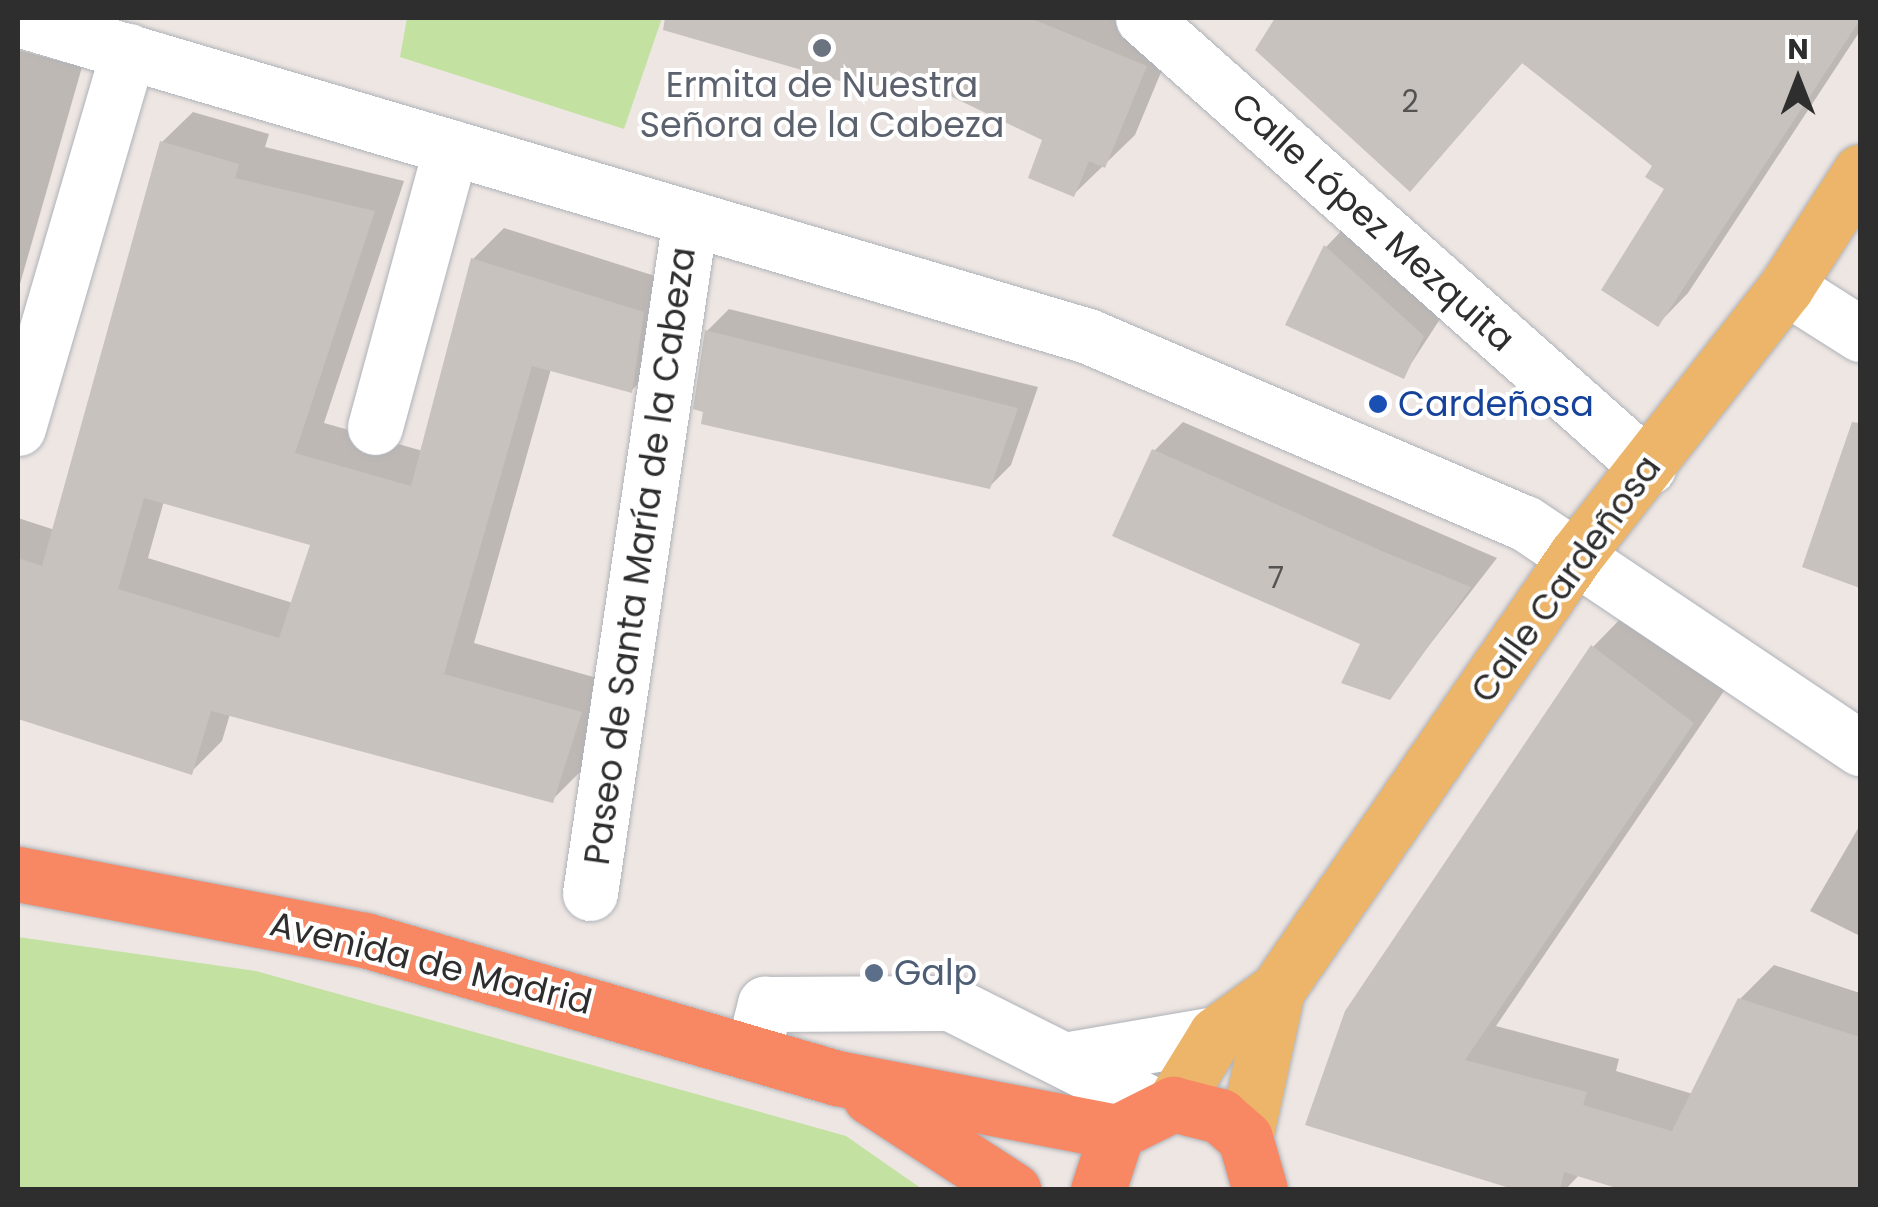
<!DOCTYPE html>
<meta charset="utf-8">
<style>
body{margin:0}
#map{position:relative;width:1878px;height:1207px;overflow:hidden;background:#eee6e2;font-family:Poppins,sans-serif}
div>[style]{position:absolute}
.green>*{inset:0;background:#c3e2a1}
.shadow>*{inset:0;background:#0003}
.building>*{inset:0;background:#c7c2bd}
.roads{filter:drop-shadow(0 0 2px #aeb2b9) drop-shadow(0 0 2px #aeb2b9)}
.minor>*{height:55px;margin:-27.5px;padding:0 27.5px;transform-origin:27.5px;border-radius:27.5px;background:#fff}
.major>*{height:55px;margin:-27.5px;padding:0 27.5px;transform-origin:27.5px;border-radius:27.5px;background:#ecb569}
.highway>*{height:55px;margin:-27.5px;padding:0 27.5px;transform-origin:27.5px;border-radius:27.5px;background:#f88863}
.dots>*{width:28px;height:28px;translate:-50% -50%;box-sizing:border-box;border:5px solid #fff;border-radius:50%}
span{translate:-50% -50%;white-space:nowrap;text-align:center;line-height:1.15;-webkit-text-stroke:8px #fff;paint-order:stroke}
.number-label{font-size:30px;color:#545352}
.number-label span{-webkit-text-stroke-width:0}
.worship-label{font-size:35px;color:#5b616d}
.street-label{font-size:35px;color:#2e2e2e}
.transit-label{font-size:35px;color:#164399}
.left{translate:0 -50%;text-align:left}
.service-label{font-size:35px;color:#4e5e75}
.frame{position:absolute;inset:0;border:20px solid #2e2e2e;pointer-events:none}
.north{position:absolute;left:1748px;top:30px;width:100px;height:100px;-webkit-text-stroke:8px #fff;paint-order:stroke;rotate:0deg;font-size:28px;font-weight:700;line-height:40px;text-align:center;color:#2e2e2e}
.north::after{content:'';display:block;margin:auto;width:35px;height:45px;background:#2e2e2e;clip-path:polygon(50% 0,100% 100%,50% 72%,0 100%)}
</style>
<div id="map">
<div class="green">
<i style="clip-path:polygon(407px 18px,662px 18px,624px 129px,400px 57px)"></i>
<i style="clip-path:polygon(18px 937px,256px 971px,846px 1136px,922px 1189px,18px 1189px)"></i>
</div>
<div class="shadow">
<i style="clip-path:polygon(674px 18px,955px 18px,954px 41px,897px 68px,670px 30px)"></i>
<i style="clip-path:polygon(1003px 18px,1132px 18px,1176px 36px,1135px 135px,1074px 194px,1045px 139px,966px 101px)"></i>
<i style="clip-path:polygon(1278px 18px,1647px 18px,1674px 40px,1692px 18px,1860px 18px,1860px 31px,1688px 293px,1658px 324px,1667px 189px,1656px 165px,1524px 61px,1410px 189px,1258px 50px)"></i>
<i style="clip-path:polygon(18px 50px,82px 67px,18px 291px)"></i>
<i style="clip-path:polygon(evenodd,193px 112px,269px 134px,265px 147px,404px 181px,324px 423px,423px 451px,473px 259px,504px 228px,674px 282px,662px 360px,632px 390px,551px 369px,474px 643px,611px 682px,583px 769px,552px 800px,230px 714px,222px 741px,191px 772px,18px 716px,18px 518px,55px 530px,162px 142px,193px 112px,164px 501px,313px 543px,293px 603px,148px 558px,164px 501px)"></i>
<i style="clip-path:polygon(1347px 225px,1444px 313px,1403px 376px,1289px 324px,1326px 247px)"></i>
<i style="clip-path:polygon(729px 309px,1038px 387px,1011px 465px,989px 487px,706px 410px,707px 331px)"></i>
<i style="clip-path:polygon(1183px 422px,1497px 558px,1389px 697px,1364px 643px,1154px 451px)"></i>
<i style="clip-path:polygon(1860px 434px,1860px 585px,1805px 566px,1845px 450px)"></i>
<i style="clip-path:polygon(1626px 613px,1726px 688px,1496px 1026px,1619px 1059px,1616px 1071px,1693px 1094px,1740px 999px,1774px 965px,1860px 993px,1860px 1190px,1632px 1190px,1580px 1174px,1565px 1190px,1524px 1190px,1308px 1123px,1593px 647px)"></i>
<i style="clip-path:polygon(1860px 825px,1860px 936px,1810px 911px)"></i>
</div>
<div class="building">
<i style="clip-path:polygon(665px 18px,1030px 18px,1147px 66px,1105px 168px,1089px 161px,1074px 197px,1028px 178px,1042px 140px,898px 71px,871px 90px,663px 30px)"></i>
<i style="clip-path:polygon(1275px 18px,1860px 18px,1860px 20px,1658px 327px,1601px 290px,1664px 189px,1645px 177px,1652px 166px,1522px 63px,1410px 192px,1255px 50px)"></i>
<i style="clip-path:polygon(evenodd,160px 141px,239px 164px,235px 178px,375px 211px,295px 453px,411px 486px,471px 258px,644px 312px,632px 393px,532px 366px,444px 674px,582px 712px,553px 803px,211px 711px,192px 775px,18px 719px,18px 558px,42px 566px,160px 141px,144px 498px,310px 545px,279px 638px,118px 589px,144px 498px)"></i>
<i style="clip-path:polygon(1324px 245px,1424px 336px,1404px 379px,1285px 325px)"></i>
<i style="clip-path:polygon(705px 330px,1018px 408px,990px 489px,701px 424px,703px 412px,693px 409px)"></i>
<i style="clip-path:polygon(1852px 422px,1860px 423px,1860px 588px,1802px 567px)"></i>
<i style="clip-path:polygon(1152px 449px,1384px 552px,1471px 587px,1390px 700px,1341px 683px,1360px 644px,1112px 536px)"></i>
<i style="clip-path:polygon(1591px 645px,1694px 723px,1465px 1060px,1587px 1092px,1583px 1105px,1672px 1131px,1738px 998px,1860px 1037px,1860px 1190px,1623px 1190px,1564px 1172px,1560px 1190px,1516px 1190px,1305px 1125px,1345px 1011px)"></i>
</div>
<div class="roads">
<div class="minor">
<i style="left:1143px;top:18px;width:676px;rotate:41.64deg"></i>
<i style="left:18px;top:19px;width:1116px;rotate:16.5deg"></i>
<i style="left:1088px;top:336px;width:475px;rotate:23.2deg"></i>
<i style="left:1525px;top:523px;width:404px;rotate:33.9deg"></i>
<i style="left:1786px;top:287px;width:88px;rotate:32.4deg"></i>
<i style="left:375px;top:427px;width:290px;rotate:-74.8deg"></i>
<i style="left:18px;top:428px;width:393px;rotate:-73.7deg"></i>
<i style="left:590px;top:893px;width:682px;rotate:-81.57deg"></i>
<i style="left:753px;top:1051px;width:49px;rotate:-75.7deg"></i>
<i style="left:765px;top:1004px;width:185px;rotate:-0.3deg"></i>
<i style="left:950px;top:1003px;width:234px;rotate:26.7deg"></i>
<i style="left:1069px;top:1059px;width:149px;rotate:-9.7deg"></i>
</div>
<div class="major">
<i style="left:1173px;top:1104px;width:82px;rotate:-58.4deg"></i>
<i style="left:1216px;top:1034px;width:75px;rotate:-35.8deg"></i>
<i style="left:1277px;top:990px;width:528px;rotate:-55.5deg"></i>
<i style="left:1576px;top:555px;width:340px;rotate:-51.9deg"></i>
<i style="left:1786px;top:287px;width:137px;rotate:-57.2deg"></i>
<i style="left:1245px;top:1138px;width:151px;rotate:-77.8deg"></i>
</div>
<div class="highway">
<i style="left:18px;top:874px;width:353px;rotate:10.8deg"></i>
<i style="left:365px;top:940px;width:492px;rotate:16.3deg"></i>
<i style="left:837px;top:1078px;width:285px;rotate:10.9deg"></i>
<i style="left:870px;top:1097px;width:171px;rotate:33deg"></i>
<i style="left:1098px;top:1190px;width:61px;rotate:-71.9deg"></i>
<i style="left:1117px;top:1132px;width:63px;rotate:-26.6deg"></i>
<i style="left:1173px;top:1104px;width:49px;rotate:14.3deg"></i>
<i style="left:1220px;top:1116px;width:33px;rotate:41deg"></i>
<i style="left:1245px;top:1138px;width:54px;rotate:73.9deg"></i>
</div>
</div>
<div class="dots">
<i style="left:822px;top:48px;background:#6b7280"></i>
<i style="left:1378px;top:404px;background:#1a4fb4"></i>
<i style="left:874px;top:973px;background:#5c6f8a"></i>
</div>
<div class="number-label">
<span style="left:1410px;top:102px">2</span>
<span style="left:1276px;top:578px">7</span>
</div>
<div class="worship-label">
<span style="left:822px;top:105px">Ermita de Nuestra<br>Señora de la Cabeza</span>
</div>
<div class="street-label">
<span style="left:1373px;top:222px;rotate:42deg">Calle López Mezquita</span>
<span style="left:640px;top:556px;rotate:-82deg">Paseo de Santa María de la Cabeza</span>
<span style="left:1566px;top:579px;rotate:-54deg">Calle Cardeñosa</span>
<span style="left:431px;top:963px;rotate:14deg">Avenida de Madrid</span>
</div>
<div class="transit-label">
<span class="left" style="left:1398px;top:404px">Cardeñosa</span>
</div>
<div class="service-label">
<span class="left" style="left:894px;top:973px">Galp</span>
</div>
<div class="frame"></div>
<div class="north">N</div>
</div>
